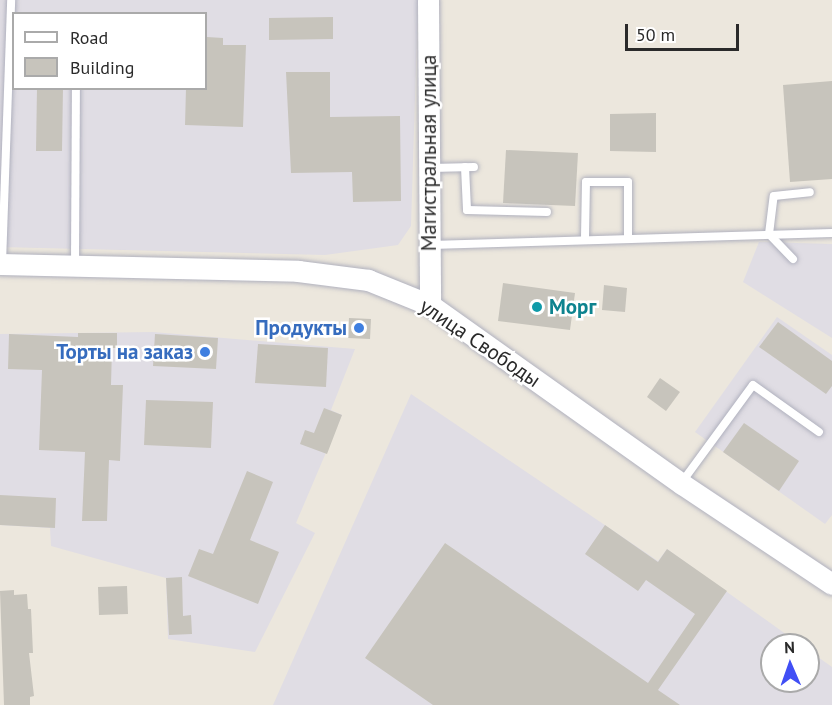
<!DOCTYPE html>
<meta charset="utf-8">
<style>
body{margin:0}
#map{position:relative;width:832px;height:705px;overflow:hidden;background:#ece7dd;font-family:"PT Sans",sans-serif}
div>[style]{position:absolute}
.industrial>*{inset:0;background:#e0dde4}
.building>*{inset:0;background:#c7c4bc}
.roads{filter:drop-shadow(0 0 2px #b0b1be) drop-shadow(0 0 2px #b0b1be)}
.service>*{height:8px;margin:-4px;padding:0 4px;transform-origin:4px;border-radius:4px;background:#fff}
.secondary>*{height:21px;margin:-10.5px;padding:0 10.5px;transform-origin:10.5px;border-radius:10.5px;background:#fff}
.dots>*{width:16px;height:16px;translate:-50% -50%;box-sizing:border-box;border:3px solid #fff;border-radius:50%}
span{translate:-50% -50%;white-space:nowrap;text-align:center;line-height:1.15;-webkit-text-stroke:5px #fff;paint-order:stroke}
.street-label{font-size:21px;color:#2a2a2a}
.culture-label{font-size:21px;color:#0d838f;font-weight:700}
.left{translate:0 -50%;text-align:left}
.shop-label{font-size:21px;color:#366cbe;font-weight:700}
.right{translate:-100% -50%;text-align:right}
.legend{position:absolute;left:12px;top:12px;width:195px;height:78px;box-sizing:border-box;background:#fff;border:2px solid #aaa;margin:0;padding:8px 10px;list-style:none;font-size:18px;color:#2a2a2a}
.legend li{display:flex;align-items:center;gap:12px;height:30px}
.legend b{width:30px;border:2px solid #aaa}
.north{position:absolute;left:760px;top:633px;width:60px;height:60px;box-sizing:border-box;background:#fff;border:2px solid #aaa;border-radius:50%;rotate:358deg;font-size:16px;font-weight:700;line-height:24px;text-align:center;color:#2a2a2a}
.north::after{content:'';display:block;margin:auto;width:21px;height:27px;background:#414ff5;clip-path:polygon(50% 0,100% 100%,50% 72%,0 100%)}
.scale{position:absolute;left:625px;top:24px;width:114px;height:27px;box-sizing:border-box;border:3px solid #2a2a2a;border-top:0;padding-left:8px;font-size:18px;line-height:21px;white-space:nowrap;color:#2a2a2a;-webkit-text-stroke:4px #fff;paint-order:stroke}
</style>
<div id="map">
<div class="industrial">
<i style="clip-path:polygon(evenodd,0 0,418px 0,411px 226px,398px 245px,325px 255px,0 247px,0 0,14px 14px,206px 14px,206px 88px,14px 88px,14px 14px)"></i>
<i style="clip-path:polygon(759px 242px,832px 244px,832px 338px,743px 282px)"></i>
<i style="clip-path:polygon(777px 317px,832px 355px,832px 515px,825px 524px,695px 432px)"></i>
<i style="clip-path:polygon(153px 332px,355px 349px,331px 410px,342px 415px,296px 523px,315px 533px,255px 652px,168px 639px,166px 578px,51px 546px,50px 528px,0 525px,0 334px)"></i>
<i style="clip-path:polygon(411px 394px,658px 561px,667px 549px,801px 645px,772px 645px,772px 681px,808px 681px,808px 650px,832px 667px,832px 705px,273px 705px)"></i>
</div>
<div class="building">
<i style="clip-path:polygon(333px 17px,333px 39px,269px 40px,269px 18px)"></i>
<i style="clip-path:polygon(207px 37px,223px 38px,223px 45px,246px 45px,243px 127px,185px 125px,186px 88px,206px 88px)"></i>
<i style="clip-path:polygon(286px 72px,330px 72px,330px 117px,400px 116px,401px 201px,353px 202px,352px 172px,291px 173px)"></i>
<i style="clip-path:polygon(832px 81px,832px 179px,790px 182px,783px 85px)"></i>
<i style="clip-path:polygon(37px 88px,63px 88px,62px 151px,36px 151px)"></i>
<i style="clip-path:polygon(656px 113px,656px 152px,610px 151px,610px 114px)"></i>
<i style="clip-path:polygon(506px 150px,578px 153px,575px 206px,503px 203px)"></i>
<i style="clip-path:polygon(503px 283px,575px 293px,570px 330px,498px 321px)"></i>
<i style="clip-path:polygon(604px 285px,627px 288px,625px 312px,602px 310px)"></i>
<i style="clip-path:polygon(349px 318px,371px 319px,370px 339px,348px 338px)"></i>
<i style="clip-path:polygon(778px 322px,832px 361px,832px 386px,826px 394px,759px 347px)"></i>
<i style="clip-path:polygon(78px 333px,117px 333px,117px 348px,112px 348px,111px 385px,123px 385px,120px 461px,109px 460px,107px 521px,82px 521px,85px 452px,39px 450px,42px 370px,8px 369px,9px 334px,78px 337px)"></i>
<i style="clip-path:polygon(155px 334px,218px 338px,216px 369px,153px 366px)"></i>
<i style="clip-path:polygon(258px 344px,328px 348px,326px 387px,255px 383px)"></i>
<i style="clip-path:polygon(660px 378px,680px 392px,666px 411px,647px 397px)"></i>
<i style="clip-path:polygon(146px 400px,213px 402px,211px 448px,144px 445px)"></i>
<i style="clip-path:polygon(324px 408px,342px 415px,327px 454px,300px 444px,305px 430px,314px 433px)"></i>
<i style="clip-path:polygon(744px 423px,799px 461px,779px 491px,723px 452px)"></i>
<i style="clip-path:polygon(247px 471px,273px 482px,250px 540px,279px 552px,258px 604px,188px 576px,199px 549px,213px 554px)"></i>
<i style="clip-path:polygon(0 495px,56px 498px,55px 528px,0 525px)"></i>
<i style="clip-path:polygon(605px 525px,658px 562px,667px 549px,727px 591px,658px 690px,680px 705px,433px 705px,365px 658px,445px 543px,648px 683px,695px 614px,646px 580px,638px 591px,585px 554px)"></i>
<i style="clip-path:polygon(182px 577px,183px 616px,191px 615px,192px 634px,169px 635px,166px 578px)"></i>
<i style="clip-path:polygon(127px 586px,128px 614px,99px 615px,98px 587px)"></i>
<i style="clip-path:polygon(14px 590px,14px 595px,27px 594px,28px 609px,31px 609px,33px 653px,29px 653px,34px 696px,30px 697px,30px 705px,4px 705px,0 591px)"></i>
</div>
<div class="roads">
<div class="service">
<i style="left:465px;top:167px;width:43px;rotate:87.3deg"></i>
<i style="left:467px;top:210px;width:80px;rotate:1.4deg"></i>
<i style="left:431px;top:168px;width:43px;rotate:-1.3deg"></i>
<i style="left:585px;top:238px;width:56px;rotate:-89deg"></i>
<i style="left:586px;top:182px;width:42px"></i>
<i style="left:628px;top:182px;width:56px;rotate:90deg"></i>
<i style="left:431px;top:245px;width:401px;rotate:-1.7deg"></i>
<i style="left:793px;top:259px;width:35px;rotate:-134deg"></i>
<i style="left:769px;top:234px;width:38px;rotate:-83deg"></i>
<i style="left:774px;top:196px;width:36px;rotate:-6deg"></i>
<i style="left:2px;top:263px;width:263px;rotate:-88deg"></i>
<i style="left:75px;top:264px;width:176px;rotate:-89.7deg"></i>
<i style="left:682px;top:482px;width:120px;rotate:-53.8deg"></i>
<i style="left:753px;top:385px;width:81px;rotate:35.5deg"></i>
</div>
<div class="secondary">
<i style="left:428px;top:0;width:305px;rotate:89.6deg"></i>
<i style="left:0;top:264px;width:298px;rotate:1.3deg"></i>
<i style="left:298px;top:271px;width:71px;rotate:7.3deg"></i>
<i style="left:368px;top:280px;width:67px;rotate:22deg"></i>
<i style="left:430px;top:305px;width:309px;rotate:35.4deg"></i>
<i style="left:682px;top:484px;width:180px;rotate:33.7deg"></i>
</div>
</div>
<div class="dots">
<i style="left:537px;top:307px;background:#0f9aa8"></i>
<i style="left:359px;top:328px;background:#3f7fe0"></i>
<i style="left:205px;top:352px;background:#3f7fe0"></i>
</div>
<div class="street-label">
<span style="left:429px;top:153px;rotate:-90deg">Магистральная улица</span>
<span style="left:480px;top:343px;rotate:34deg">улица Свободы</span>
</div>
<div class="culture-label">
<span class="left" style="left:549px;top:307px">Морг</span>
</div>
<div class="shop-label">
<span class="right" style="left:347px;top:328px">Продукты</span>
<span class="right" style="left:193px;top:352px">Торты на заказ</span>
</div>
<ul class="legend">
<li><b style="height:8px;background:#fff"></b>Road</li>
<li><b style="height:16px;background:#c7c4bc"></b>Building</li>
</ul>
<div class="north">N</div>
<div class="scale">50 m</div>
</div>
